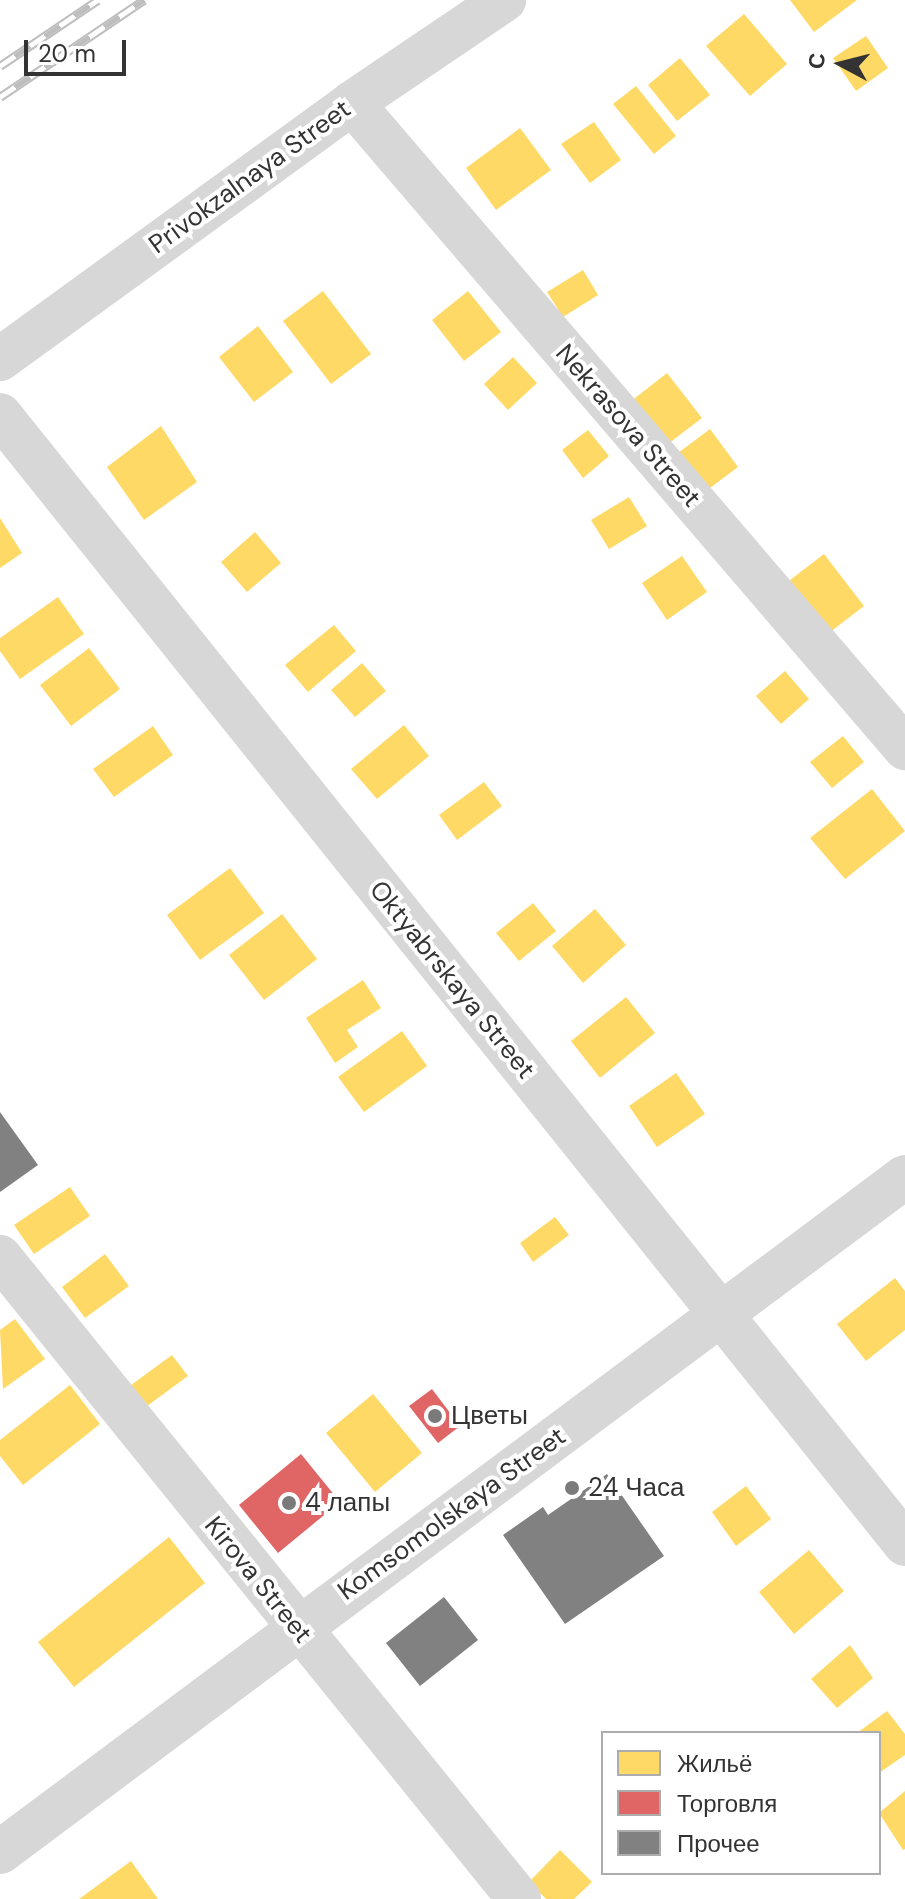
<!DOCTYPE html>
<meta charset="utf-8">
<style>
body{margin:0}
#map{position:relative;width:905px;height:1899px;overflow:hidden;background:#fff;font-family:"DM Sans",sans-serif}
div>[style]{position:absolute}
.homes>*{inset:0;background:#ffd966}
.shops>*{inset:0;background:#e06666}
.building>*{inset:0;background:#818181}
.minor>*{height:44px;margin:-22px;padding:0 22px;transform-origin:22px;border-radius:22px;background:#d7d7d7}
.rail>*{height:9px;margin-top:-4.5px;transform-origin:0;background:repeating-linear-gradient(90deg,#fff 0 18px,#bebebe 0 36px);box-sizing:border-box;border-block:2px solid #bebebe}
.dots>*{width:22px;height:22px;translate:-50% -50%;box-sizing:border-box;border:4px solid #fff;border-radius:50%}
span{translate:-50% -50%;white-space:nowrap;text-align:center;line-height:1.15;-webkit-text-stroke:8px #fff;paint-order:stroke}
.street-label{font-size:26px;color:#333}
.poi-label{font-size:26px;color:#333}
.left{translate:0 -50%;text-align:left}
.legend{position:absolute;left:601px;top:1731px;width:280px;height:144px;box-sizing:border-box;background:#fff;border:2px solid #adadad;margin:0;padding:10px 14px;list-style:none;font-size:24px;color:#333}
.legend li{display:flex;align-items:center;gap:16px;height:40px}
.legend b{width:40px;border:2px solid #adadad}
.north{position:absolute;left:801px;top:24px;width:80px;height:80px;-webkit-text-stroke:6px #fff;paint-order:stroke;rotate:277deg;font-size:22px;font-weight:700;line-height:32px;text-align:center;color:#333}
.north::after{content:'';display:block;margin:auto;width:28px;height:36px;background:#333;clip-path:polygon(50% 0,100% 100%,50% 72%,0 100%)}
.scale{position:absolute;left:24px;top:40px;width:102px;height:36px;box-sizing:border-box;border:4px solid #333;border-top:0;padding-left:10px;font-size:24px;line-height:28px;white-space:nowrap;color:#333;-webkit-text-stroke:6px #fff;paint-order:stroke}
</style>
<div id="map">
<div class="homes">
<i style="clip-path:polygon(790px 0,857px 0,814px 32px)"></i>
<i style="clip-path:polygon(744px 14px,787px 64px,750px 96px,706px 46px)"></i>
<i style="clip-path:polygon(866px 36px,888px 68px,856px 91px,833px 58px)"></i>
<i style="clip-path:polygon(680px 58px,710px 95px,677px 121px,648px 85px)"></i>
<i style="clip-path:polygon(636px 86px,676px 136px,654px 154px,613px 104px)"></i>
<i style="clip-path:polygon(594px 122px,621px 160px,590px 183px,561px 144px)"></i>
<i style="clip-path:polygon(520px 128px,551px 170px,496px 210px,466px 168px)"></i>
<i style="clip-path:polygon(583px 270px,598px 295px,563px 317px,547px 292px)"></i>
<i style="clip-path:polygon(323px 291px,371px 354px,331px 384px,283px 321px)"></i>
<i style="clip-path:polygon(468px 291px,501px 332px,464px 361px,432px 320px)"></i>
<i style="clip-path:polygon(258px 326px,293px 372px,254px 402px,219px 357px)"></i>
<i style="clip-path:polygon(513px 357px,537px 383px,508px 410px,484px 384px)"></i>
<i style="clip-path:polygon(667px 373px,702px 418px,664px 447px,630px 402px)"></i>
<i style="clip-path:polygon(161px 426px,197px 482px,144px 520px,107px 467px)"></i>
<i style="clip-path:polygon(710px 429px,738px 467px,706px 491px,678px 453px)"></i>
<i style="clip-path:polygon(588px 430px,609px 456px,583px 478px,562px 450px)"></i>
<i style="clip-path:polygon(629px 497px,647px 526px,609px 549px,591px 520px)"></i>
<i style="clip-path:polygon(0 518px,22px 553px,0 568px)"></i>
<i style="clip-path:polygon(255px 532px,281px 563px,247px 592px,221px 562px)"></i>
<i style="clip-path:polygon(824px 554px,864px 606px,821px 639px,781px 587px)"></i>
<i style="clip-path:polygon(682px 556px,707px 592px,667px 620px,642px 583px)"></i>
<i style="clip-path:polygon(58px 597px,84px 634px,20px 679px,0 651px,0 638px)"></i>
<i style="clip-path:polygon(334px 625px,356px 651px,308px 692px,285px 665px)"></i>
<i style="clip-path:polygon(89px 648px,120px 689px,71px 726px,40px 685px)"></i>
<i style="clip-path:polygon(362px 663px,386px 691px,355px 717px,331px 690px)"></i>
<i style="clip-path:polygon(785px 671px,809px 699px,781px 724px,756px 696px)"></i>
<i style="clip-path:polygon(404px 725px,429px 756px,377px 799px,351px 769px)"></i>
<i style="clip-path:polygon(153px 726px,173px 755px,114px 797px,93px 769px)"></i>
<i style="clip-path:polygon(843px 736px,864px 762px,832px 788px,810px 762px)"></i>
<i style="clip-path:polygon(484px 782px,502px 806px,457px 840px,439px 815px)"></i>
<i style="clip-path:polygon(872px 789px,905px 831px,845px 879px,810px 838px)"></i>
<i style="clip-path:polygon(230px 868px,264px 913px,200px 960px,167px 915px)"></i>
<i style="clip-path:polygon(533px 903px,556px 931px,519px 961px,496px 933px)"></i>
<i style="clip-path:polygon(595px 909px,626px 945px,583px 983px,552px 946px)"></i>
<i style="clip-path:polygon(282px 914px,317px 959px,264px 1000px,229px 955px)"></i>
<i style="clip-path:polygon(363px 980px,381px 1008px,347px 1030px,358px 1047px,335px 1063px,306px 1018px)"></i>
<i style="clip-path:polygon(626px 997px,655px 1033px,600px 1078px,571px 1041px)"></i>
<i style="clip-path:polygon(402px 1031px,427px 1066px,364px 1112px,338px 1077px)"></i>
<i style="clip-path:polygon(676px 1073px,705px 1114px,657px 1147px,629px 1106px)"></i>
<i style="clip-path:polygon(70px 1187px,90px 1216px,34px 1254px,14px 1225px)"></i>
<i style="clip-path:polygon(555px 1217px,569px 1235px,533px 1262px,520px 1243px)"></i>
<i style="clip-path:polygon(105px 1254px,129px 1286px,85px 1318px,62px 1287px)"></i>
<i style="clip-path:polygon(895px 1278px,905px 1291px,905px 1330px,866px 1361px,837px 1324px)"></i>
<i style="clip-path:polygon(15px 1319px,45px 1359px,3px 1389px,0 1330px)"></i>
<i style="clip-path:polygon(172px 1355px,188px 1376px,143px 1409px,127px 1388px)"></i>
<i style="clip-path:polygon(70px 1385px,100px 1424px,23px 1485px,0 1456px,0 1440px)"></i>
<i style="clip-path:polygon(373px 1394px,422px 1453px,375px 1492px,326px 1433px)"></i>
<i style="clip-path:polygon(746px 1486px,771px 1519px,736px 1546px,712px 1512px)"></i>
<i style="clip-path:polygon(169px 1537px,205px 1583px,74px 1687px,38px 1642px)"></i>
<i style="clip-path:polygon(809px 1550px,844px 1591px,794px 1634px,759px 1592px)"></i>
<i style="clip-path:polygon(850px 1645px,873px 1678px,837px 1708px,811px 1679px)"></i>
<i style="clip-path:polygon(887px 1711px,905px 1734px,905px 1755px,879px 1773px,879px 1733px,857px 1733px)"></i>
<i style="clip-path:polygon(905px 1791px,905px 1849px,903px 1850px,879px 1813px)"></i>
<i style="clip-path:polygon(560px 1850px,592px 1882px,574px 1899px,546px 1899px,529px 1882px)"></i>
<i style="clip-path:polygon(131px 1861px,158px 1899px,79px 1899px)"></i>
</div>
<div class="shops">
<i style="clip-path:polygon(432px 1389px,460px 1426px,438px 1443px,409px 1406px)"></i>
<i style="clip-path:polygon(301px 1454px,340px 1502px,278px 1553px,239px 1505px)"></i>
</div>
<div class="building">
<i style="clip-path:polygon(0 1112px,38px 1165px,0 1192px)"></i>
<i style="clip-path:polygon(607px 1474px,664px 1556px,565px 1624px,503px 1535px,543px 1507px,548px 1515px)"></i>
<i style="clip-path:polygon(444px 1597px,478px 1640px,420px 1686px,386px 1643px)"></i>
</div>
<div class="minor">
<i style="left:352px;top:103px;width:850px;rotate:49.39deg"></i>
<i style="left:0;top:359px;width:435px;rotate:-36deg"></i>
<i style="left:352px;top:103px;width:184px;rotate:-34.1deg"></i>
<i style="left:0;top:415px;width:1447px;rotate:51.28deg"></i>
<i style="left:0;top:1257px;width:826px;rotate:51.05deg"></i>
<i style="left:0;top:1852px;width:1129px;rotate:-36.72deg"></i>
</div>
<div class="rail">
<i style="left:0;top:66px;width:118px;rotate:-34deg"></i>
<i style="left:0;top:97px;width:174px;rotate:-34deg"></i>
</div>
<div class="dots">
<i style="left:435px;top:1416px;background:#7a7a7a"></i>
<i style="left:572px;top:1488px;background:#7a7a7a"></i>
<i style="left:289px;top:1503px;background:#7a7a7a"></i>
</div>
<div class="street-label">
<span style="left:250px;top:177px;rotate:-36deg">Privokzalnaya Street</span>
<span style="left:628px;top:426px;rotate:49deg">Nekrasova Street</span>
<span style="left:452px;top:980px;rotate:51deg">Oktyabrskaya Street</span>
<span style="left:452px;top:1514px;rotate:-36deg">Komsomolskaya Street</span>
<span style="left:258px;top:1580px;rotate:51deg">Kirova Street</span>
</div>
<div class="poi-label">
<span class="left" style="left:451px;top:1416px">Цветы</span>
<span class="left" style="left:588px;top:1488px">24 Часа</span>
<span class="left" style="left:305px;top:1503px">4 лапы</span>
</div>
<ul class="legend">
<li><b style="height:22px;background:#ffd966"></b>Жильё</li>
<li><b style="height:22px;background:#e06666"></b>Торговля</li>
<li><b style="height:22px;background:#818181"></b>Прочее</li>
</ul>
<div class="north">С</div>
<div class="scale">20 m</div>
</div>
